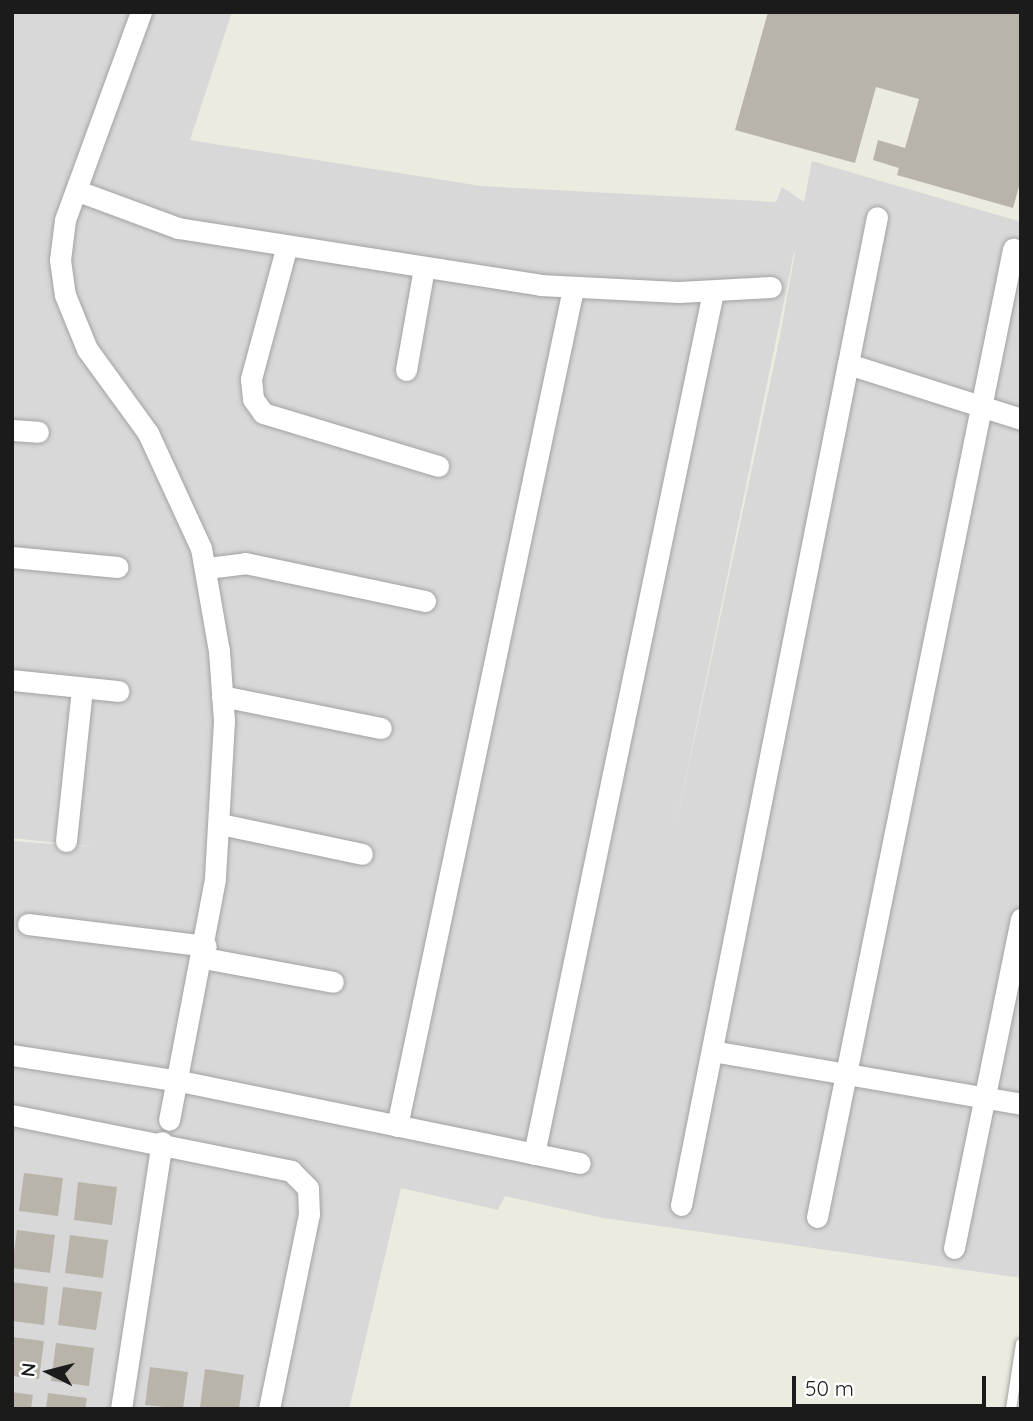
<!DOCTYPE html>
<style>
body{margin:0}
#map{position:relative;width:1033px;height:1421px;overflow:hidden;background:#ecebe0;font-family:Quicksand,sans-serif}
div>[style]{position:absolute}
.residential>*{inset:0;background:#d9d8d8}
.building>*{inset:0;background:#b9b4aa}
.roads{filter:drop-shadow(0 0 2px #a2a2a2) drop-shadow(0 0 2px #a2a2a2)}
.lane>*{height:10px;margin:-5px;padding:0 5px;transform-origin:5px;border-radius:5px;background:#fff}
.street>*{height:21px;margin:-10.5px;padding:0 10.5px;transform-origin:10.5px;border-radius:10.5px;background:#fff}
span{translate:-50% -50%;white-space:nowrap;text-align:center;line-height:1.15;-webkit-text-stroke:7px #fff;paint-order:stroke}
.frame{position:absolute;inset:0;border:14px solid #1b1b1b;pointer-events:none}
.north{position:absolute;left:14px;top:1337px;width:70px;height:70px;-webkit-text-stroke:5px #fff;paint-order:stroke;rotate:276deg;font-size:19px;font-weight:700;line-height:28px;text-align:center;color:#1b1b1b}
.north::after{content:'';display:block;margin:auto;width:24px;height:32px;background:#1b1b1b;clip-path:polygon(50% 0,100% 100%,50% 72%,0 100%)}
.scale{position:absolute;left:792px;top:1376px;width:194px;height:32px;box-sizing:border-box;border:4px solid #1b1b1b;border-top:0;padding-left:9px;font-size:21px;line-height:24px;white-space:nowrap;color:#1b1b1b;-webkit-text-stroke:5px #fff;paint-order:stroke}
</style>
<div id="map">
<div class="residential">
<i style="clip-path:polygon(evenodd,12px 12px,232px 12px,190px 140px,481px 186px,776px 202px,782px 187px,804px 202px,812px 161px,1021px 222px,1021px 1278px,603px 1218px,505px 1196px,498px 1210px,401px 1188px,349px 1409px,12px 1409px,12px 841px,95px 847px,12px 838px,12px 12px,795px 253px,779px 341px,675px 830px,794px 253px,795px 253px)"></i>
</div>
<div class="building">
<i style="clip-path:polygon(768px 12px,1021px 12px,1021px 179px,1013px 208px,897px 175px,899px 168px,873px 160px,878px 140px,905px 148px,919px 99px,876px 87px,855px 163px,735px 130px)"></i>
<i style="clip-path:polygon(24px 1173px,63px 1178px,58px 1216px,19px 1211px)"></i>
<i style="clip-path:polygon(78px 1182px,117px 1187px,112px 1225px,74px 1220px)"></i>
<i style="clip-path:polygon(17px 1230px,55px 1235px,50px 1273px,12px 1268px)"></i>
<i style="clip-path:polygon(70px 1235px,108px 1240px,103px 1278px,65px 1273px)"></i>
<i style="clip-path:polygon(12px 1282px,48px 1287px,44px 1325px,12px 1321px)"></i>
<i style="clip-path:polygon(63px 1287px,102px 1292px,96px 1330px,58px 1325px)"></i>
<i style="clip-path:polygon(12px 1337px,44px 1341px,39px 1379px,12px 1376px)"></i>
<i style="clip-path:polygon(56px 1343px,94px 1348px,89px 1386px,51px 1381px)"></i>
<i style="clip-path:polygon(150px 1367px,188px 1372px,183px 1409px,145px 1405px)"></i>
<i style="clip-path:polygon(205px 1369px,244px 1375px,239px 1409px,200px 1407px)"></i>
<i style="clip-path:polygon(12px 1392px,33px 1395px,31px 1409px,12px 1409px)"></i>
<i style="clip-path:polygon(48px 1393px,87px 1398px,85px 1409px,46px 1409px)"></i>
</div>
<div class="roads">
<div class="lane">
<i style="left:1011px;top:1409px;width:66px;rotate:-81.3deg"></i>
</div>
<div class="street">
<i style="left:141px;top:12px;width:221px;rotate:110.1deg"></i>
<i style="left:65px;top:220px;width:40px;rotate:97.1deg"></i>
<i style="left:60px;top:260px;width:35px;rotate:82deg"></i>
<i style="left:65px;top:295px;width:58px;rotate:67.8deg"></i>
<i style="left:87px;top:349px;width:104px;rotate:54deg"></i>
<i style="left:148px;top:433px;width:127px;rotate:65.3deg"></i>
<i style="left:201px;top:548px;width:105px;rotate:80.1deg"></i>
<i style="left:219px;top:651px;width:70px;rotate:85.9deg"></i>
<i style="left:224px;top:721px;width:158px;rotate:93.3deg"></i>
<i style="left:215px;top:879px;width:245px;rotate:100.8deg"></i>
<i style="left:78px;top:191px;width:107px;rotate:20.3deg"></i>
<i style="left:178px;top:228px;width:366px;rotate:8.9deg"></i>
<i style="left:540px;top:285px;width:139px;rotate:2.9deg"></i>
<i style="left:679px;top:292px;width:92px;rotate:-3.1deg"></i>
<i style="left:286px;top:249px;width:135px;rotate:105.1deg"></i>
<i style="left:251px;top:379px;width:20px;rotate:84deg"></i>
<i style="left:253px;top:399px;width:17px;rotate:54deg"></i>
<i style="left:263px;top:413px;width:183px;rotate:16.8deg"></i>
<i style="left:848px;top:364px;width:182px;rotate:17.6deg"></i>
<i style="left:406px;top:370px;width:104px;rotate:-80deg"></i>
<i style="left:12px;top:430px;width:26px;rotate:4deg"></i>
<i style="left:12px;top:557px;width:106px;rotate:5.4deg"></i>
<i style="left:207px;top:568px;width:38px;rotate:-7deg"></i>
<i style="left:245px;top:563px;width:184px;rotate:11.9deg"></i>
<i style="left:12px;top:680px;width:107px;rotate:5.9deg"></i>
<i style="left:222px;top:696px;width:162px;rotate:11.4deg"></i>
<i style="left:220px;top:824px;width:145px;rotate:11.9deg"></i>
<i style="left:66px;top:841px;width:154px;rotate:-84deg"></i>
<i style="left:28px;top:924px;width:179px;rotate:7deg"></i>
<i style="left:204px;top:958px;width:131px;rotate:10.5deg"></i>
<i style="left:712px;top:1051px;width:314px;rotate:9.7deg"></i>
<i style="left:12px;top:1055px;width:170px;rotate:8.8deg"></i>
<i style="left:180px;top:1081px;width:408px;rotate:11.6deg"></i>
<i style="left:12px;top:1115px;width:285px;rotate:11.3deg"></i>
<i style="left:291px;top:1171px;width:24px;rotate:45deg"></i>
<i style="left:308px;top:1188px;width:26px;rotate:88deg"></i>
<i style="left:309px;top:1214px;width:199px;rotate:101.6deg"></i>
<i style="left:397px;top:1126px;width:855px;rotate:-78.13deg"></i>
<i style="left:534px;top:1154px;width:880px;rotate:-78.27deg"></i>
<i style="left:681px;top:1205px;width:1007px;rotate:-78.78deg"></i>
<i style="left:817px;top:1217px;width:988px;rotate:-78.55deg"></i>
<i style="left:954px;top:1248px;width:336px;rotate:-78.5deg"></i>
<i style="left:121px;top:1409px;width:270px;rotate:-81.3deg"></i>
</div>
</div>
<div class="frame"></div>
<div class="north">N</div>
<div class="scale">50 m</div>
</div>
